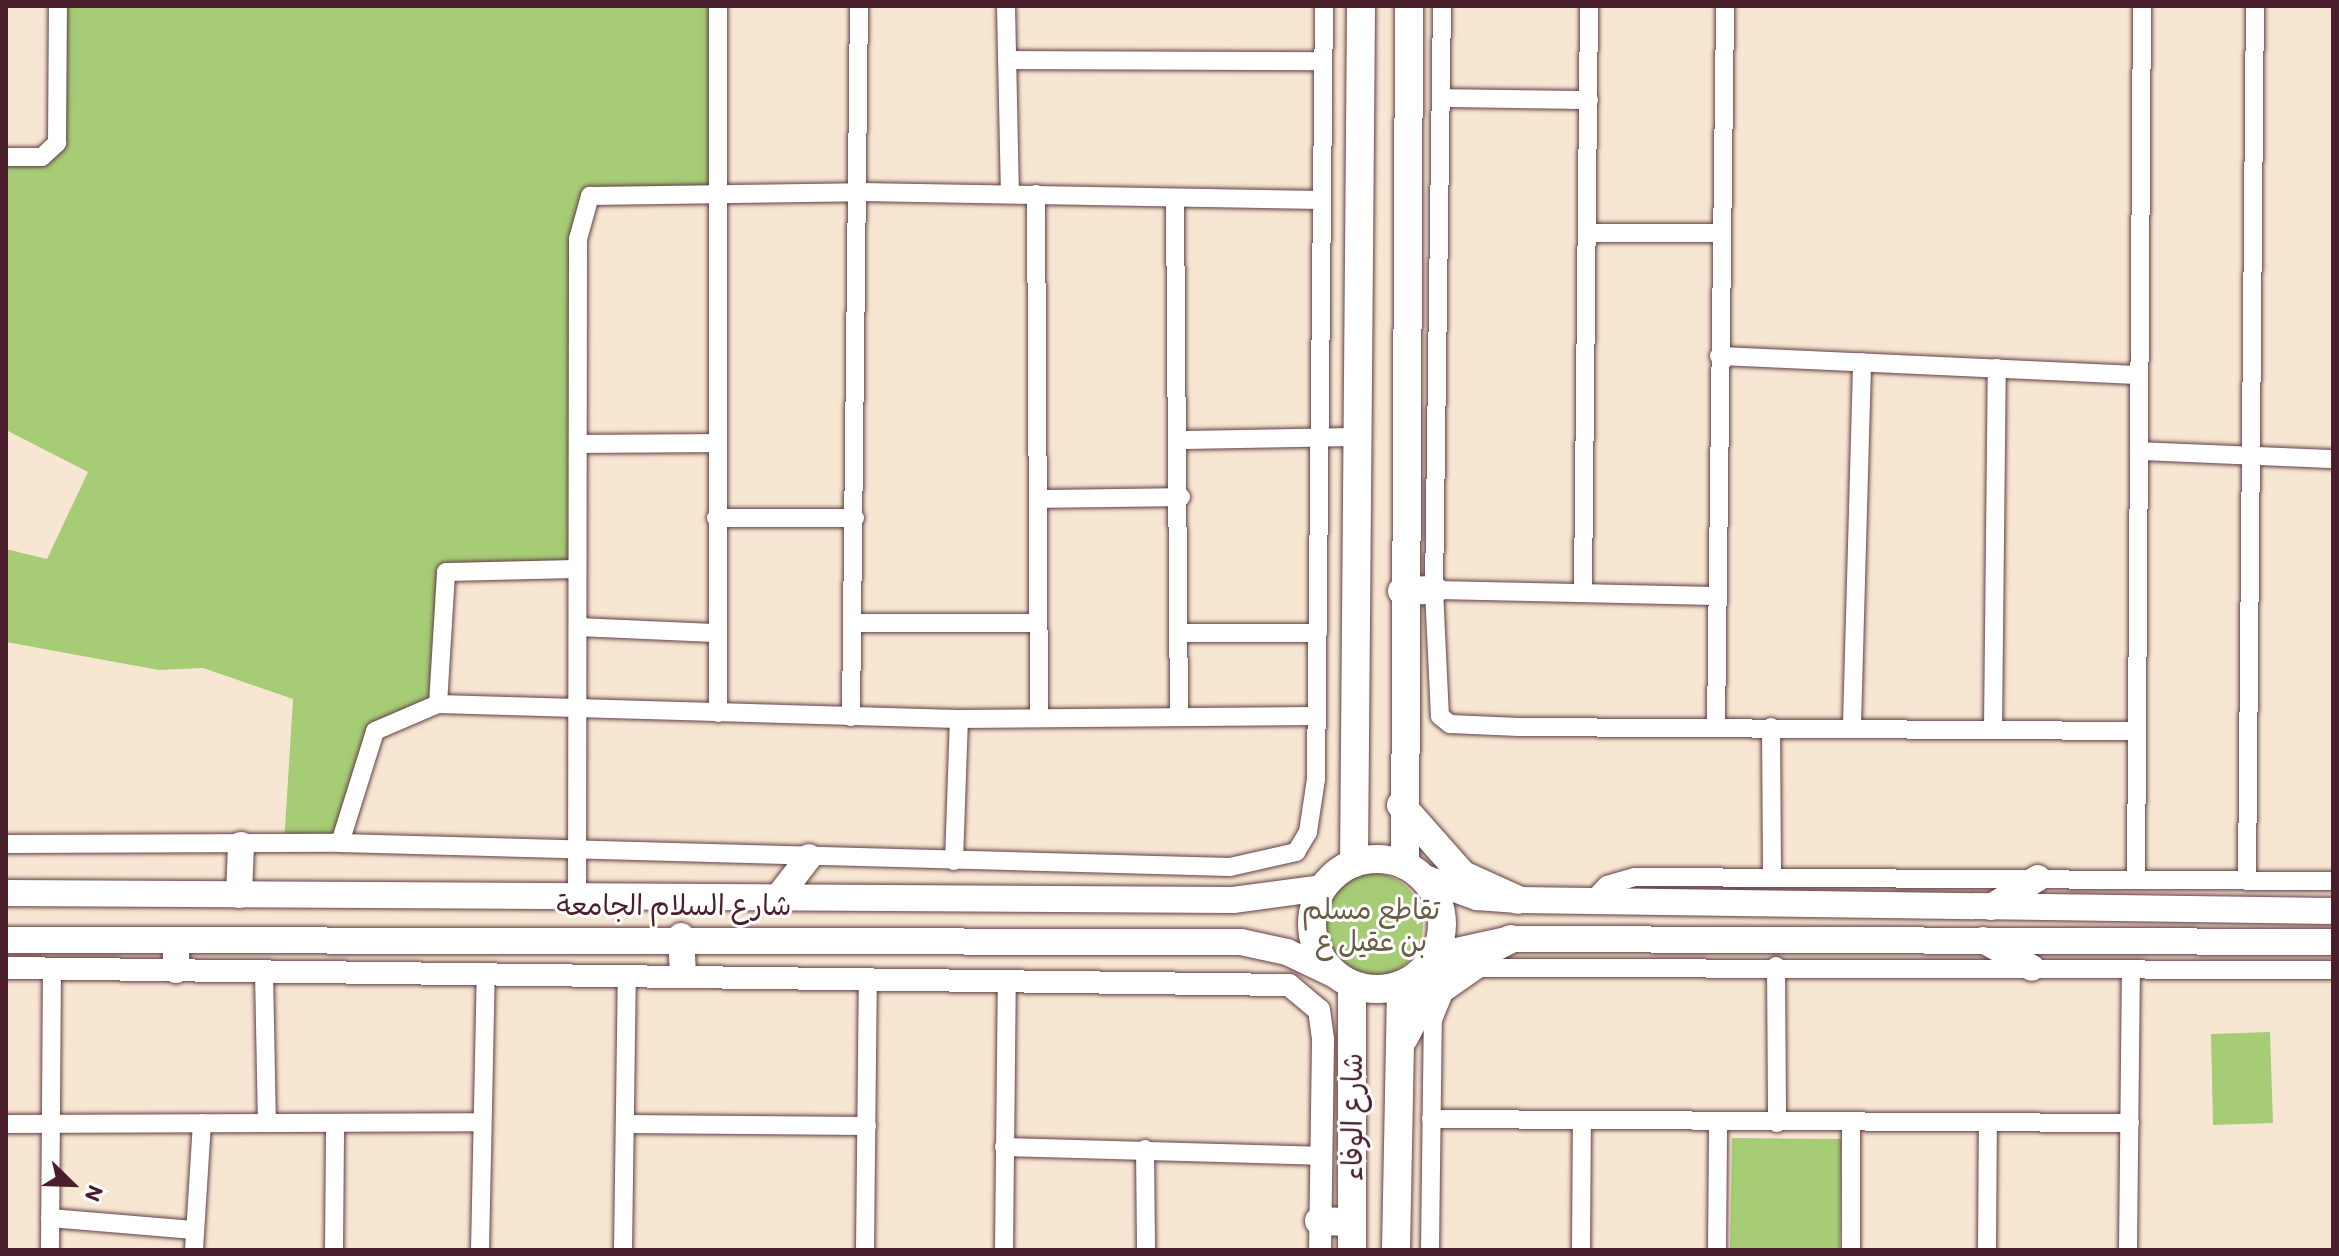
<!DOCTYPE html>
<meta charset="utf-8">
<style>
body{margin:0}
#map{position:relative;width:2339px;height:1256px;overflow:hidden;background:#f7e7d2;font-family:Itim,"Playpen Sans Arabic",sans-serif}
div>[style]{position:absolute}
.green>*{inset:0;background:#a6cc76}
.round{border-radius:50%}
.roads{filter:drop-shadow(0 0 2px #643d44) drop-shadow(0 0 2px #643d44)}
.minor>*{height:18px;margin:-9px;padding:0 9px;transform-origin:9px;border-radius:9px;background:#fff}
.tertiary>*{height:22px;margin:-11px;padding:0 11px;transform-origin:11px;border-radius:11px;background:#fff}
.secondary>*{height:26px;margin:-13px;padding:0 13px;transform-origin:13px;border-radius:13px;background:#fff}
.primary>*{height:28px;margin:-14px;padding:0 14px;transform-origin:14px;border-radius:14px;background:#fff}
.primary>.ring{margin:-14px;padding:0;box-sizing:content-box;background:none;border:28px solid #fff;border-radius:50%}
span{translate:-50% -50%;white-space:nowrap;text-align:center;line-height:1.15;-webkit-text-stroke:6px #fff;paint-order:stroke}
.street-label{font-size:28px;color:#4a1f2b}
.park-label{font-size:28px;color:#6a5c45}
.frame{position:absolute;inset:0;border:8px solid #4a1f2b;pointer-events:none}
.north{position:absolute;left:32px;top:1144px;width:80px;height:80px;-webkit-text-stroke:6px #fff;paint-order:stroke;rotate:113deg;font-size:22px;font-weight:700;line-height:32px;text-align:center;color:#4a1f2b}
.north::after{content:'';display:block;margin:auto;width:28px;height:36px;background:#4a1f2b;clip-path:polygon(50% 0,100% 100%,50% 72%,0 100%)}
</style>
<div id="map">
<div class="green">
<i style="clip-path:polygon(58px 6px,718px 6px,716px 192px,590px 196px,580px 212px,577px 569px,452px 571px,438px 704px,375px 731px,340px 843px,284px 844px,293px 699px,203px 668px,159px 670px,6px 642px,6px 549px,47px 559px,88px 472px,6px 430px,6px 157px,42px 157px,57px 143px)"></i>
<i class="round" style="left:1319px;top:873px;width:104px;height:104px"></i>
<i style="clip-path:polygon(2270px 1032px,2273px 1123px,2213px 1125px,2211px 1034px)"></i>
<i style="clip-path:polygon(1732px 1138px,1841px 1139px,1840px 1250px,1730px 1250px)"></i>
</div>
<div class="roads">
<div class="minor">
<i style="left:718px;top:6px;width:707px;rotate:90deg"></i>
<i style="left:1006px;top:6px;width:188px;rotate:88.8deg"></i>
<i style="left:1007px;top:60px;width:316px;rotate:0.2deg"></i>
<i style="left:1441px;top:98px;width:148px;rotate:0.8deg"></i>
<i style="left:6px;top:157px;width:36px"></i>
<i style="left:42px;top:157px;width:21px;rotate:-43deg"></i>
<i style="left:57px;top:143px;width:137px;rotate:-89.6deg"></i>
<i style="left:1036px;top:194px;width:524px;rotate:89.67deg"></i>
<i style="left:1175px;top:199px;width:518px;rotate:89.56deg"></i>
<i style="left:1587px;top:233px;width:133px"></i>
<i style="left:1719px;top:356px;width:420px;rotate:2.6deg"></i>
<i style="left:1180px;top:440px;width:177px;rotate:-1deg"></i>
<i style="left:582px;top:444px;width:136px;rotate:-0.4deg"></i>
<i style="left:2139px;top:451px;width:194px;rotate:2.4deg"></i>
<i style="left:1039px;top:499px;width:142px;rotate:-0.8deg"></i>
<i style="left:716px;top:518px;width:139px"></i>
<i style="left:1583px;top:588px;width:582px;rotate:-89.41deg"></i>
<i style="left:1434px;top:590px;width:584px;rotate:-89.22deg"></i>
<i style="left:1718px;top:596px;width:284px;rotate:-178.8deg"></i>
<i style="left:1434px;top:590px;width:126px;rotate:87.3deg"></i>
<i style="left:1440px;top:716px;width:13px;rotate:39deg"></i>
<i style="left:1450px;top:724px;width:69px;rotate:2.5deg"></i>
<i style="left:1519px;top:727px;width:618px;rotate:0.37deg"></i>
<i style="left:854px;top:623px;width:183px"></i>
<i style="left:578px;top:627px;width:136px;rotate:2.5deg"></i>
<i style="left:1178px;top:633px;width:140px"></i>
<i style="left:438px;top:704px;width:132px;rotate:-86.5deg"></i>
<i style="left:446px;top:572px;width:131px;rotate:-1.3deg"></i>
<i style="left:851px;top:717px;width:711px;rotate:-89.36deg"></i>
<i style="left:1852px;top:724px;width:362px;rotate:-88.4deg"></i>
<i style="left:1716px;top:727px;width:721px;rotate:-89.28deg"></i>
<i style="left:1771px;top:727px;width:147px;rotate:89.6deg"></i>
<i style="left:1993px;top:729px;width:361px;rotate:-89.4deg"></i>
<i style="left:340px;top:843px;width:117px;rotate:-72.6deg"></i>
<i style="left:375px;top:731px;width:69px;rotate:-23.2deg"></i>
<i style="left:438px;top:704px;width:521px;rotate:1.65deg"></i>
<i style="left:959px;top:719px;width:357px;rotate:-0.5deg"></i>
<i style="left:6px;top:844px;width:334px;rotate:-0.2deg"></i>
<i style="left:340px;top:843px;width:890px;rotate:1.54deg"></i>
<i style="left:1230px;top:867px;width:68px;rotate:-12.8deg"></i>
<i style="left:1296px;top:852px;width:23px;rotate:-59deg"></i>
<i style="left:1308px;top:832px;width:54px;rotate:-81.4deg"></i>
<i style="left:1316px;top:779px;width:773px;rotate:-89.41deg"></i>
<i style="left:954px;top:861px;width:142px;rotate:-88deg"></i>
<i style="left:2136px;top:879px;width:873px;rotate:-89.61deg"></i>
<i style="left:2247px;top:880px;width:874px;rotate:-89.48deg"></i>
<i style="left:577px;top:894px;width:655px;rotate:-89.91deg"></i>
<i style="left:578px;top:239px;width:45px;rotate:-74.4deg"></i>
<i style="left:590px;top:196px;width:270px;rotate:-0.8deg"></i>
<i style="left:860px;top:192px;width:461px;rotate:1deg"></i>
<i style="left:1591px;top:902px;width:23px;rotate:-47deg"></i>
<i style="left:1607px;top:885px;width:29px;rotate:-16deg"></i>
<i style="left:1635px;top:877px;width:698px;rotate:0.33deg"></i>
<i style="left:1776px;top:966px;width:157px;rotate:89.6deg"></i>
<i style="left:264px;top:971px;width:152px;rotate:88.9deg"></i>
<i style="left:1431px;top:1119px;width:699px;rotate:0.33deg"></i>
<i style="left:6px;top:1124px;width:476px;rotate:-0.2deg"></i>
<i style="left:625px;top:1124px;width:242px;rotate:0.5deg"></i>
<i style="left:1004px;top:1147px;width:315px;rotate:1.6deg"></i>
<i style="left:1145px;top:1149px;width:101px;rotate:89.4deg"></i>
<i style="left:50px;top:1218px;width:144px;rotate:4.8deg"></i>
<i style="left:50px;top:1250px;width:282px;rotate:-89.6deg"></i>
<i style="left:194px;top:1250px;width:127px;rotate:-86.4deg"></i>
<i style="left:334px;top:1250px;width:126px;rotate:-89.5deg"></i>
<i style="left:480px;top:1250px;width:275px;rotate:-88.8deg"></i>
<i style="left:623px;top:1250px;width:274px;rotate:-89.2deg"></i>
<i style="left:865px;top:1250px;width:269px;rotate:-89.4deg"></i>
<i style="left:1004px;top:1250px;width:269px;rotate:-89.4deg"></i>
<i style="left:1430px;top:1250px;width:230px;rotate:-89.3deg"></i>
<i style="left:1433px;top:1020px;width:29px;rotate:-68deg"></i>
<i style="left:1444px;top:993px;width:44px;rotate:-34.8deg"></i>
<i style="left:1480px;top:968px;width:853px;rotate:0.13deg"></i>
<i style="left:1581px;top:1250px;width:130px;rotate:-89.6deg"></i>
<i style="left:1717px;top:1250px;width:127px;rotate:-89.5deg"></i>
<i style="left:1851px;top:1250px;width:129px;rotate:-90deg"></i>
<i style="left:1987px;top:1250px;width:128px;rotate:-89.6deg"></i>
<i style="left:2128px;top:1250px;width:281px;rotate:-89.4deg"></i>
</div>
<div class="tertiary">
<i style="left:6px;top:968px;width:1283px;rotate:0.76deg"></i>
<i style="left:1289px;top:985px;width:39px;rotate:40deg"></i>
<i style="left:1319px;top:1010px;width:30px;rotate:82deg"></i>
<i style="left:1323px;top:1040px;width:210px;rotate:90.8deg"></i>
</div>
<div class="secondary">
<i style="left:1422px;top:877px;width:59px;rotate:20deg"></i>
<i style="left:1477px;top:897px;width:41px;rotate:4.2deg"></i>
<i style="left:1518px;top:900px;width:815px;rotate:0.77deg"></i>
<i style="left:6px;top:893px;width:1227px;rotate:0.33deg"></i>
<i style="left:1233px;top:900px;width:91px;rotate:-7.6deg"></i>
<i style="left:239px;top:895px;width:50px;rotate:-87.7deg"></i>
<i style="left:779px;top:896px;width:49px;rotate:-52.4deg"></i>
<i style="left:1991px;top:907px;width:55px;rotate:-31.7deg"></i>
<i style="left:681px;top:936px;width:39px;rotate:87deg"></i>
<i style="left:6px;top:940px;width:1235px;rotate:0.09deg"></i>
<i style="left:1241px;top:942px;width:47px;rotate:12.3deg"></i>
<i style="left:1287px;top:952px;width:53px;rotate:25.6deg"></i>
<i style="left:1983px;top:940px;width:56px;rotate:29.7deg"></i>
<i style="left:176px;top:941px;width:29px;rotate:90deg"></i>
<i style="left:1434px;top:956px;width:79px;rotate:-12.4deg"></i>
<i style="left:1511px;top:939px;width:822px;rotate:0.21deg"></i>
</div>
<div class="primary">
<i style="left:1402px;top:591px;width:32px;rotate:-2deg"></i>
<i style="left:1401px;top:805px;width:94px;rotate:48.5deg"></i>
<i style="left:1463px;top:875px;width:60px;rotate:24.4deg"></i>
<i class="ring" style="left:1312px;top:859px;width:102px;height:102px"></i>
<i style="left:1354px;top:863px;width:857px;rotate:-89.53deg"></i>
<i style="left:1405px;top:865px;width:859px;rotate:-89.73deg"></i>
<i style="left:1404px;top:1038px;width:69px;rotate:-62.3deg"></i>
<i style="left:1436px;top:977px;width:84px;rotate:-26.9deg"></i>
<i style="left:1319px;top:1221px;width:32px;rotate:2deg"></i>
<i style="left:1352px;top:1250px;width:265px;rotate:-90deg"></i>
<i style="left:1396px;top:1250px;width:265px;rotate:-88.9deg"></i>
</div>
</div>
<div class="street-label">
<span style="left:674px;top:905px">شارع السلام الجامعة</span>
<span style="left:1352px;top:1117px;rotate:-90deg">شارع الوفاء</span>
</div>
<div class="park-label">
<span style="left:1371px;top:925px">تقاطع مسلم<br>بن عقيل ع</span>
</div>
<div class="frame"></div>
<div class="north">N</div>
</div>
